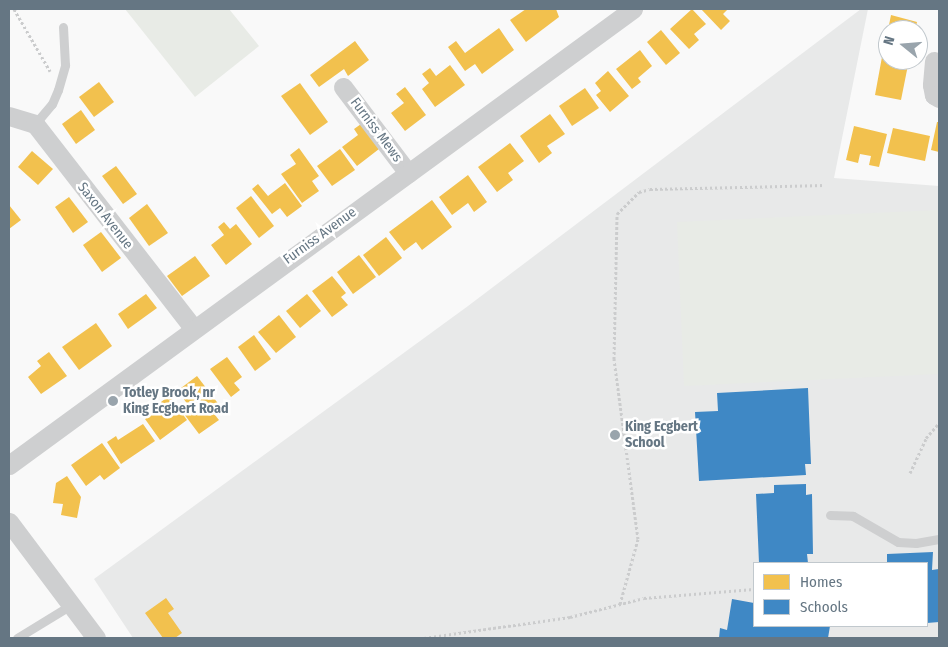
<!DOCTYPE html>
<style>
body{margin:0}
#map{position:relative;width:948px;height:647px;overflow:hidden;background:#f9f9f9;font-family:"Fira Sans Condensed",sans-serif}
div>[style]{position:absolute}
.built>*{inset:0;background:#e8e9e9}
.green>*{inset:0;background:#e8ebe6}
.homes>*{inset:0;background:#f2c14e}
.schools>*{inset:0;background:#3f88c5}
.path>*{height:3px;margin-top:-1.5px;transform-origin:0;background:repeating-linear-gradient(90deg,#cbcccd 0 2.5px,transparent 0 5px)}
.lane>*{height:9px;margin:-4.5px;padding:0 4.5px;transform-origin:4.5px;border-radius:4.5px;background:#cecfd0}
.street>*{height:19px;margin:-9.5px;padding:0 9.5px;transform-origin:9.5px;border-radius:9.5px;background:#cecfd0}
.dots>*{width:14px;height:14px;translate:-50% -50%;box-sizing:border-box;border:2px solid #fff;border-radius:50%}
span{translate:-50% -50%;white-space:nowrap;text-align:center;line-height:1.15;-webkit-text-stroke:5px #fff;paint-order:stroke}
.street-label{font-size:14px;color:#657683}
.poi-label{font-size:14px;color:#657683;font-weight:700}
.left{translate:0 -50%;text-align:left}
.frame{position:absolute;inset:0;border:10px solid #657683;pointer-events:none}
.legend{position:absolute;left:753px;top:562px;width:175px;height:65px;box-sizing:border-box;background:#fff;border:1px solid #c1c8cd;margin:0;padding:6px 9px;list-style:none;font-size:15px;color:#657683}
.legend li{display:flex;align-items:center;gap:10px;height:25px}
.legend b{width:25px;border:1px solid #c1c8cd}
.north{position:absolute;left:878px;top:20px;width:50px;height:50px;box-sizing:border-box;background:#fff;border:1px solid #c1c8cd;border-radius:50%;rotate:287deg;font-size:14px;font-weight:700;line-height:20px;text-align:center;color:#657683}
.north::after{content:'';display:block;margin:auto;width:18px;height:22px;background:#99a4ac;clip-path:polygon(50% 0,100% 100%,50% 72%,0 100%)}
</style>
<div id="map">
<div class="built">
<i style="clip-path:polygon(evenodd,861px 9px,868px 9px,834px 178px,939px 186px,939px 638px,133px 638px,94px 579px,468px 306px,861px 9px,754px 563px,927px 563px,927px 626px,754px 626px,754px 563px)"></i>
</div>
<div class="green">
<i style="clip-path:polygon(125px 9px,229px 9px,259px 46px,195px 97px)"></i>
<i style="clip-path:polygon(939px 210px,939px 374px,684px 386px,677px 222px)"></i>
</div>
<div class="homes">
<i style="clip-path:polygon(526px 9px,556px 9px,559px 17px,526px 42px,510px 20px)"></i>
<i style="clip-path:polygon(692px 9px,706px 24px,694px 34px,699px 40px,689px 49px,670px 29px)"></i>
<i style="clip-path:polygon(701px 9px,728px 9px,723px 14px,730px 21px,721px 30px)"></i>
<i style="clip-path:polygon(891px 15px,917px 22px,915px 30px,888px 30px)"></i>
<i style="clip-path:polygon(499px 28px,514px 50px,482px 74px,475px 64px,465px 71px,448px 47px,456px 41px,465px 53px)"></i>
<i style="clip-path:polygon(661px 30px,680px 53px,666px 65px,647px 42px)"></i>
<i style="clip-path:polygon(355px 41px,369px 60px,348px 76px,344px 69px,319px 87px,310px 75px)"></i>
<i style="clip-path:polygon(884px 46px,888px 46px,888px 60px,909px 60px,901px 100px,875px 95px)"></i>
<i style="clip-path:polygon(640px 50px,652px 66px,638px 78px,641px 82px,632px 89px,616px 69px)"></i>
<i style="clip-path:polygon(450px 65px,465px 85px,435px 107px,422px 89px,429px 83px,422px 74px,430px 68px,436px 76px)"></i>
<i style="clip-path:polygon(608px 71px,629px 96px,610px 112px,596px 95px,601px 91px,595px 83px)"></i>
<i style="clip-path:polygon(99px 82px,114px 102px,94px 117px,79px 97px)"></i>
<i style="clip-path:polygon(300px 83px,328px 122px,310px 135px,281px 96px)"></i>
<i style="clip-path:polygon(405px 87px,426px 115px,405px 131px,391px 113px,404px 103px,396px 94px)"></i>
<i style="clip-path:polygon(585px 88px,599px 108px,572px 126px,559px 106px)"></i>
<i style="clip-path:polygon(81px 110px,95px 130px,76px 144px,62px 124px)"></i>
<i style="clip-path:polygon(550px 114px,565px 134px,547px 146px,552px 153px,539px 163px,520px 136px)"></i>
<i style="clip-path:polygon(937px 122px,939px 122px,939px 152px,931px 150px)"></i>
<i style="clip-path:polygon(361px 124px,379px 149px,357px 166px,342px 147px,358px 135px,354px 129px)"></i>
<i style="clip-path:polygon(854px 126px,887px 134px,879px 167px,869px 165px,871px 156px,860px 154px,858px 163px,846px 160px)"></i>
<i style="clip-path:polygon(893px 128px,930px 136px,925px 161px,887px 153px)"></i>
<i style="clip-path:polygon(510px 143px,524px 161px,508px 173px,513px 180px,497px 192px,478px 167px)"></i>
<i style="clip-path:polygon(299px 148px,319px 176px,312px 181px,319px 191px,302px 203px,281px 174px,296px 164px,290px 155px)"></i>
<i style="clip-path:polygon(340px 149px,355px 170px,332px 186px,317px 166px)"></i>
<i style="clip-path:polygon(32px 151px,53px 169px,38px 185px,18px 167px)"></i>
<i style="clip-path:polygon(116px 166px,137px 194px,123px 204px,102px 176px)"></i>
<i style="clip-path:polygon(468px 175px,487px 202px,474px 212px,468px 203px,452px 215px,439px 197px)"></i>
<i style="clip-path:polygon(285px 183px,302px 206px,287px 217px,280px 208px,272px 214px,252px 189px,258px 184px,268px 196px)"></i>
<i style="clip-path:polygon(251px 196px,274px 226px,259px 238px,236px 208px)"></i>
<i style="clip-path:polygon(69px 197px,88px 222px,73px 233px,55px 207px)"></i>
<i style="clip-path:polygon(432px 200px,452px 227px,422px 250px,416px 242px,404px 251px,389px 232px)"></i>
<i style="clip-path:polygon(147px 204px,168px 233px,149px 246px,129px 218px)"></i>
<i style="clip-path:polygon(9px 205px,21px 220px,9px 229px)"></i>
<i style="clip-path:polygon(224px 222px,230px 229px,236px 224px,252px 244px,226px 265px,211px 245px,224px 235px,218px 227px)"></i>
<i style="clip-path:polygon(101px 232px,121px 258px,102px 272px,83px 245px)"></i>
<i style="clip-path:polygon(386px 237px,402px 258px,379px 276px,363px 255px)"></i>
<i style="clip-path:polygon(359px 255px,376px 277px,353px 294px,337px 272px)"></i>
<i style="clip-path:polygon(195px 256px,210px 276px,182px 296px,167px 276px)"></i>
<i style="clip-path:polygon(332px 276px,346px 293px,341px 297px,348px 305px,332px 317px,312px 291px)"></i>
<i style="clip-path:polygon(146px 294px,157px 308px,128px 329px,118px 314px)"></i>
<i style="clip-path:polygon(307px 294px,321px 311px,300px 328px,286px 311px)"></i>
<i style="clip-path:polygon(279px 315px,296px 337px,276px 353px,258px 332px)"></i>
<i style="clip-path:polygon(96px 323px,112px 346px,79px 370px,62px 347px)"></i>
<i style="clip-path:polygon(254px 335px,271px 359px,255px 371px,238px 347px)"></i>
<i style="clip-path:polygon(49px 352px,67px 376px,41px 394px,28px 377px,41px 366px,37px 361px)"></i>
<i style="clip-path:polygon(227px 357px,242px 377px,234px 383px,240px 390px,231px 397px,210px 369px)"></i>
<i style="clip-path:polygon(197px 376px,223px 410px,215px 415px,219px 420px,199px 434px,184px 414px,191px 409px,183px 398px,186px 396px,181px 388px)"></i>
<i style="clip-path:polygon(169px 396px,187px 420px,160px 440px,145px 419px,163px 405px,161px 402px)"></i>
<i style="clip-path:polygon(143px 424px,155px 441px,121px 464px,107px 442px,116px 436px,118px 440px)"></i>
<i style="clip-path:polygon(102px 443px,120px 468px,104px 480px,100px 475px,86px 486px,71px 465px)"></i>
<i style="clip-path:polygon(67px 476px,81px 497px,77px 518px,61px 515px,63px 504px,53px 503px,56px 483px)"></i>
<i style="clip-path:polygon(166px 598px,174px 609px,168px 613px,182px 633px,175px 638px,163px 638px,145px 613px)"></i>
</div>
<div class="schools">
<i style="clip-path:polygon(808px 388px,811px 464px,805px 464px,806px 475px,699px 481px,695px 412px,718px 411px,717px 393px)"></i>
<i style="clip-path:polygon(806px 484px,806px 495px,812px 494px,813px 554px,807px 554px,808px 563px,759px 563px,756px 494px,774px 493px,774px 485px)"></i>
<i style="clip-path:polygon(933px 552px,932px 570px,939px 569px,939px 622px,927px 623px,927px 563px,887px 563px,887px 554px)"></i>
<i style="clip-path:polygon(732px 599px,754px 603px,754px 626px,830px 626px,828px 638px,719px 638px,720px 628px,727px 630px)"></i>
</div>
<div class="path">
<i style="left:14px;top:9px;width:72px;rotate:59.9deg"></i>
<i style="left:910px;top:473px;width:38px;rotate:-65deg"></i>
<i style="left:926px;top:438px;width:20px;rotate:-49deg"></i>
<i style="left:620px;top:604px;width:67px;rotate:-74.5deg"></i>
<i style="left:638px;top:539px;width:182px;rotate:-97.6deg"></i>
<i style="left:614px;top:359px;width:145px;rotate:-88.8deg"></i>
<i style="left:617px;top:214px;width:31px;rotate:-45deg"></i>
<i style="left:639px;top:192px;width:11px;rotate:-15deg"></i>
<i style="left:650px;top:189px;width:175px;rotate:-1.3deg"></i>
<i style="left:424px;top:638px;width:148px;rotate:-8.2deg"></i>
<i style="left:570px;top:617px;width:76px;rotate:-14.4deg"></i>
<i style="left:644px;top:598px;width:110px;rotate:-4.7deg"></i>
</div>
<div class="lane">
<i style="left:35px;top:124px;width:26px;rotate:-50deg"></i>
<i style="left:52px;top:104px;width:15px;rotate:-67deg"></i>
<i style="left:58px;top:90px;width:26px;rotate:-74deg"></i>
<i style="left:65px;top:65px;width:38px;rotate:-93deg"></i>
<i style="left:830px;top:515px;width:23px;rotate:2deg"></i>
<i style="left:853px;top:516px;width:52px;rotate:30deg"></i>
<i style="left:898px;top:542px;width:18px;rotate:3deg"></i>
<i style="left:916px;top:543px;width:23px;rotate:-10deg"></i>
<i style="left:17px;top:638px;width:63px;rotate:-31.4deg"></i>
</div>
<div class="street">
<i style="left:934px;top:61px;width:24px;rotate:95deg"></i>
<i style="left:932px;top:85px;width:10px;rotate:79deg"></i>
<i style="left:934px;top:95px;width:6px;rotate:31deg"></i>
<i style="left:343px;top:87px;width:108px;rotate:52.9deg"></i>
<i style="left:9px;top:116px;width:27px;rotate:17deg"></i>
<i style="left:35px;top:124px;width:258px;rotate:52.2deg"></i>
<i style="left:9px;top:465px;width:773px;rotate:-36.16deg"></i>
<i style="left:9px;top:522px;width:145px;rotate:53.1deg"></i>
</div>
<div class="dots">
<i style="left:113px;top:401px;background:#99a4ac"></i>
<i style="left:615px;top:435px;background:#99a4ac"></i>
</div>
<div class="street-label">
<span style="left:376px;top:130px;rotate:53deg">Furniss Mews</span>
<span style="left:105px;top:216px;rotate:52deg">Saxon Avenue</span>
<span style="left:320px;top:236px;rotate:-36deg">Furniss Avenue</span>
</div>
<div class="poi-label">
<span class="left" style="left:123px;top:401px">Totley Brook, nr<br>King Ecgbert Road</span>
<span class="left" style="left:625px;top:435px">King Ecgbert<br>School</span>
</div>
<div class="frame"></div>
<ul class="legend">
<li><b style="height:14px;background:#f2c14e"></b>Homes</li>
<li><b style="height:14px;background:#3f88c5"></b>Schools</li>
</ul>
<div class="north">N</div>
</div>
